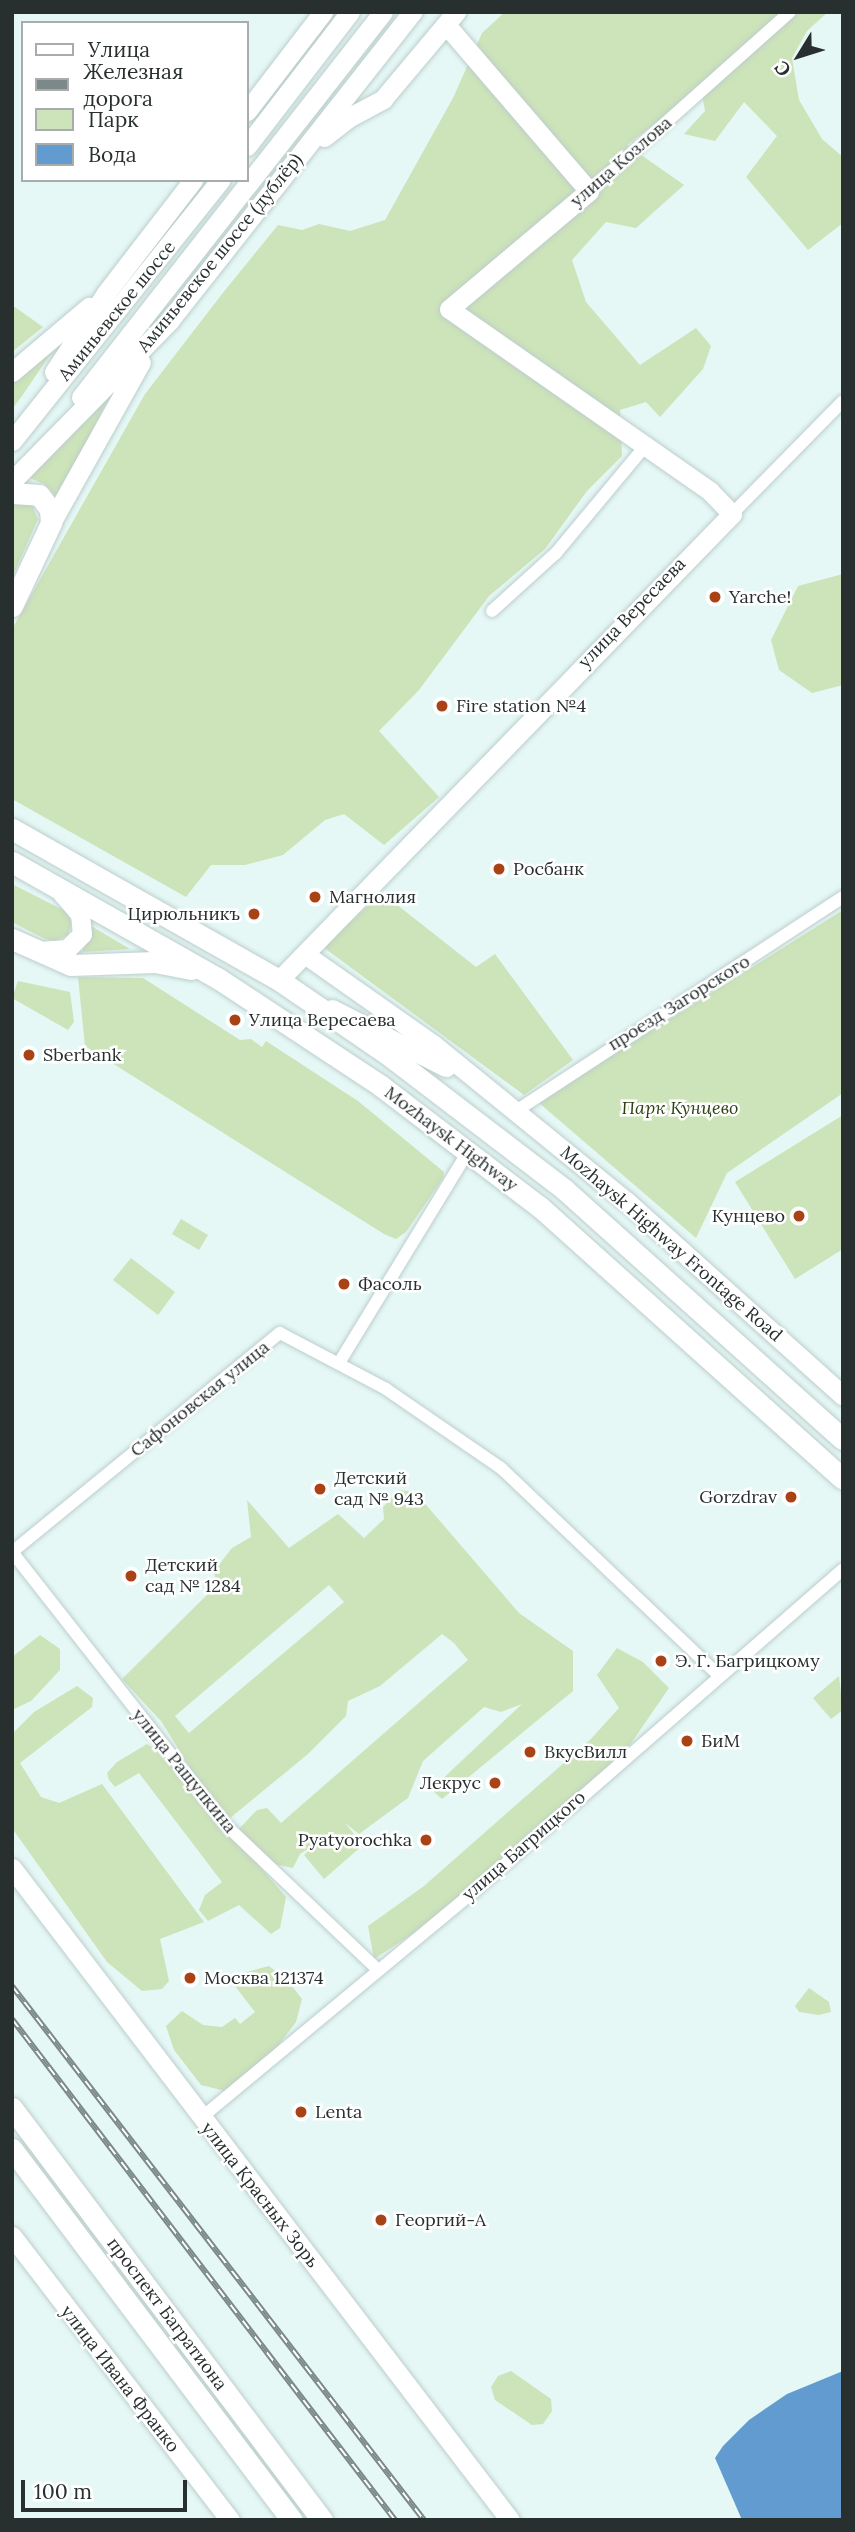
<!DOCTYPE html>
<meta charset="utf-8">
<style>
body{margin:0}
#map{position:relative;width:855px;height:2532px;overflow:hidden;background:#e5f8f6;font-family:Lora,serif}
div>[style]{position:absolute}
.green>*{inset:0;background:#cde3b9}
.water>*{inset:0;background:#629bd0}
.roads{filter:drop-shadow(0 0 2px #bccecc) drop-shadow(0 0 2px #bccecc)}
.street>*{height:12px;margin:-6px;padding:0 6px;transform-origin:6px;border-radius:6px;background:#fff}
.secondary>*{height:19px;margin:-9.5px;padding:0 9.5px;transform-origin:9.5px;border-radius:9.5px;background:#fff}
.primary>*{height:21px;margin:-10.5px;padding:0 10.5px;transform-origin:10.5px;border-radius:10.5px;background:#fff}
.rail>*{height:6px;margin-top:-3px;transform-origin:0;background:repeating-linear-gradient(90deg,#fff 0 10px,#7c8988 0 20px);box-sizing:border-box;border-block:2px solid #7c8988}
.dots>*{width:19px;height:19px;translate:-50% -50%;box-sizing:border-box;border:4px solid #fff;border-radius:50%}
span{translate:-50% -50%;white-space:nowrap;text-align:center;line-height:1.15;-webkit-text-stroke:5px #fff;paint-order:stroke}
.street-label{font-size:18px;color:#28302f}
.poi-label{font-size:18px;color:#28302f}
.left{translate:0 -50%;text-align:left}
.right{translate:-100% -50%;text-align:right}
.park-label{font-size:18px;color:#2c4110;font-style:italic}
.frame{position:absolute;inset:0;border:14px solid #28302f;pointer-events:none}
.legend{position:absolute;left:21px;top:21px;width:228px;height:161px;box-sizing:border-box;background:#fff;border:2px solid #a9acac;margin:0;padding:9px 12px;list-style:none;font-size:21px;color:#28302f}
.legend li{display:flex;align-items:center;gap:14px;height:35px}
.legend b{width:35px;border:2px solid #a9acac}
.north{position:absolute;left:764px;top:21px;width:70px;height:70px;-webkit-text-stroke:5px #fff;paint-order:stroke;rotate:232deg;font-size:19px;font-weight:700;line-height:28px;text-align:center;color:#28302f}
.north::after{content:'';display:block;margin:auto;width:24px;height:32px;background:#28302f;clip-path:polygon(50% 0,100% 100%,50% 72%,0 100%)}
.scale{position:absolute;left:21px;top:2480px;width:166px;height:32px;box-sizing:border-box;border:4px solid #28302f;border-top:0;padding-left:9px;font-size:21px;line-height:24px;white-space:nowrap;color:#28302f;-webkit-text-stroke:5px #fff;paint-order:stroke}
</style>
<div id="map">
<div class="green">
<i style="clip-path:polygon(505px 12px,828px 12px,807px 31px,792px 58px,799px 100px,822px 139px,843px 157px,843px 223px,808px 250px,746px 177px,777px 136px,744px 102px,715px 141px,684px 134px,705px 111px,701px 88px,627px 145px,684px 185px,636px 228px,606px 222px,572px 260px,586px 302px,640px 365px,696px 328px,711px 346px,703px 369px,660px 417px,646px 402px,620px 410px,622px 456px,587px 491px,545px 549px,489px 596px,419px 690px,379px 731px,439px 797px,384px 845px,344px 814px,325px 820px,283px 855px,245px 865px,211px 865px,186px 897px,12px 799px,12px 629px,145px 394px,222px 294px,278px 225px,302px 230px,319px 224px,350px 231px,385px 220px,453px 98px,482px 33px)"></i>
<i style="clip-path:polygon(12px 305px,43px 327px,12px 352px)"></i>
<i style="clip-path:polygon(64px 334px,22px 396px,12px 409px,12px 376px)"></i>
<i style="clip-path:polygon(114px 381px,116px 383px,58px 498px,44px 484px,30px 478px)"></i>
<i style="clip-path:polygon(12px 500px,31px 503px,38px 519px,12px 578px)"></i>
<i style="clip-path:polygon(843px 574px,843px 685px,812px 693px,779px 670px,771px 640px,798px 586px)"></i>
<i style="clip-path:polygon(12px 884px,65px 911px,72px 922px,68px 935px,55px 941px,45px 939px,12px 922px)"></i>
<i style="clip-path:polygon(382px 893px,476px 967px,495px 954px,573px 1060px,524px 1095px,323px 947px)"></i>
<i style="clip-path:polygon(843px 910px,843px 1093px,727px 1173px,696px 1238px,538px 1102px)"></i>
<i style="clip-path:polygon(91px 926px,130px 949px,82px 952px)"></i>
<i style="clip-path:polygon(78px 977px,143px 978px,240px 1040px,251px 1039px,262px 1047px,266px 1041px,358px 1101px,444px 1172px,443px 1178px,406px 1232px,396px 1239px,384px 1234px,85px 1046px)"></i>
<i style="clip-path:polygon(18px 981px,70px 992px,74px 1022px,68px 1030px,12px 998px)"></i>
<i style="clip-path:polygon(843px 1115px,843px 1249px,795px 1279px,735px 1182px)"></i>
<i style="clip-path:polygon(181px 1219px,208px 1235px,199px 1250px,172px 1234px)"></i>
<i style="clip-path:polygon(131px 1258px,175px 1292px,158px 1315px,113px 1280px)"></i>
<i style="clip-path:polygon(evenodd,399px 1490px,415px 1492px,519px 1613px,573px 1651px,573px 1691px,442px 1799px,434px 1792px,435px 1786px,522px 1704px,501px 1712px,484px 1707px,423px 1761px,408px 1798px,359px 1834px,345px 1823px,363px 1845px,324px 1879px,304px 1855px,314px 1845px,300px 1854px,293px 1868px,274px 1864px,238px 1830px,257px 1810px,267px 1808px,281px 1823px,468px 1660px,454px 1643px,442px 1634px,380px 1686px,348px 1701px,346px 1716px,308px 1754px,230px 1818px,216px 1809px,161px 1721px,122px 1679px,216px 1586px,214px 1571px,232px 1548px,251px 1537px,247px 1500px,289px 1548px,338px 1514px,364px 1538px,384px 1519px,383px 1507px,399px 1490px,329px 1585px,344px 1602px,189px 1733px,175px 1716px,329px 1585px)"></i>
<i style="clip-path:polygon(40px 1635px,60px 1649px,60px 1670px,31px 1701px,12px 1710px,12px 1657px)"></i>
<i style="clip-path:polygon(617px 1648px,643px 1662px,669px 1688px,623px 1755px,431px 1922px,374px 1959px,368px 1926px,424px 1886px,590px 1740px,619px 1708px,597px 1675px)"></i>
<i style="clip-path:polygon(839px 1676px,843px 1710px,831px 1719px,813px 1698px)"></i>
<i style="clip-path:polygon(77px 1686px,93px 1698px,92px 1707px,20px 1763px,41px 1797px,59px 1803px,102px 1784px,204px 1922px,160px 1939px,169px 1981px,162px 1989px,142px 1991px,107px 1962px,12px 1828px,12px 1734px,34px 1712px)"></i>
<i style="clip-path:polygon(147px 1744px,164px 1755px,286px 1897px,280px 1928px,271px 1934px,239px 1905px,208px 1921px,199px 1910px,205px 1895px,222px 1882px,139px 1773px,115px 1787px,109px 1780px,107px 1773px,117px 1762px)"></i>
<i style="clip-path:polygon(269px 1966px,288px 1981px,302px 1999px,296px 2022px,271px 2055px,229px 2092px,201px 2085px,174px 2050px,166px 2026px,182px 2011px,203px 2025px,222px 2027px,235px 2018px,240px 2024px,255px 2012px,228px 1977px)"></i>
<i style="clip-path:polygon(809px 1988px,829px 2002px,831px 2012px,819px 2015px,799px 2012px,795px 2006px)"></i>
<i style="clip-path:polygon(511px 2371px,551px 2399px,552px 2411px,543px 2424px,532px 2425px,495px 2400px,491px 2387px,498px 2376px)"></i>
</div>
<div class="water">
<i style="clip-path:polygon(843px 2371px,843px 2520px,742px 2520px,715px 2458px,723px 2446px,749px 2420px,787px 2394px)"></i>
</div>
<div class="roads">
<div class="street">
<i style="left:589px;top:191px;width:269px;rotate:-41.7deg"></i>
<i style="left:732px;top:514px;width:158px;rotate:-45.5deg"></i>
<i style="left:492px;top:611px;width:86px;rotate:-42.2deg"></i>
<i style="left:556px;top:553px;width:141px;rotate:-50.2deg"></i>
<i style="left:516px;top:1111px;width:391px;rotate:-33.2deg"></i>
<i style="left:339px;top:1363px;width:247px;rotate:-58.6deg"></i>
<i style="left:377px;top:1969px;width:207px;rotate:-136.4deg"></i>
<i style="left:227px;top:1826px;width:348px;rotate:-128.1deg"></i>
<i style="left:12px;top:1552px;width:346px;rotate:-39.3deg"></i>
<i style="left:280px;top:1333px;width:120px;rotate:27.8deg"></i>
<i style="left:386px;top:1389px;width:140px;rotate:34.5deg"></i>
<i style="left:501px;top:1468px;width:300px;rotate:43.6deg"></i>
<i style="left:201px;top:2118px;width:363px;rotate:-39.7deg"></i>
<i style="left:480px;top:1886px;width:482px;rotate:-41.1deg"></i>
</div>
<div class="secondary">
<i style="left:247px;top:111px;width:125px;rotate:-52.5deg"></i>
<i style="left:324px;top:137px;width:31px;rotate:-38deg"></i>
<i style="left:348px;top:118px;width:40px;rotate:-28deg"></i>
<i style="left:383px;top:99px;width:114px;rotate:-50deg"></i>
<i style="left:247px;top:146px;width:169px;rotate:-52.5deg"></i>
<i style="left:12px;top:372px;width:101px;rotate:-40.2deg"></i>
<i style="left:54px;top:372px;width:95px;rotate:-56.6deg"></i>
<i style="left:106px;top:293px;width:143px;rotate:-52.4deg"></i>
<i style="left:81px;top:397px;width:489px;rotate:-51.9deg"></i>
<i style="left:12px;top:441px;width:334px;rotate:-51.4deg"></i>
<i style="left:13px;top:480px;width:224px;rotate:-45.5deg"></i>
<i style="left:170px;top:320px;width:392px;rotate:-51.8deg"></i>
<i style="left:51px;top:523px;width:184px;rotate:-60.8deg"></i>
<i style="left:39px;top:951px;width:28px;rotate:-4deg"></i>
<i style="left:67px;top:949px;width:21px;rotate:-45deg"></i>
<i style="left:82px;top:934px;width:20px;rotate:-96deg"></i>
<i style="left:80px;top:914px;width:28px;rotate:-131deg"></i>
<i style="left:306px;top:955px;width:156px;rotate:35.1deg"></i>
<i style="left:434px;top:1045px;width:247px;rotate:39.1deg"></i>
<i style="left:626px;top:1201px;width:292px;rotate:41.9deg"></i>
<i style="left:279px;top:980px;width:650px;rotate:-45.81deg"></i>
<i style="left:732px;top:514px;width:32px;rotate:-134deg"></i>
<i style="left:710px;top:491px;width:318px;rotate:-145.1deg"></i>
<i style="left:449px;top:309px;width:183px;rotate:-40.1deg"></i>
<i style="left:589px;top:191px;width:219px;rotate:-130.7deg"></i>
<i style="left:332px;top:1009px;width:128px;rotate:27deg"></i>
<i style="left:12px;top:1868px;width:820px;rotate:52.63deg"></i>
<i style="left:12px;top:2236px;width:358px;rotate:52.5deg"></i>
</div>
<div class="primary">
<i style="left:12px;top:493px;width:27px;rotate:4deg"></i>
<i style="left:39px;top:495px;width:18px;rotate:52deg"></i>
<i style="left:50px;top:509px;width:14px;rotate:86deg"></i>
<i style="left:51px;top:523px;width:92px;rotate:115.2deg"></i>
<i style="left:12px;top:829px;width:307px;rotate:29.5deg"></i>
<i style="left:279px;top:980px;width:135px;rotate:34.4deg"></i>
<i style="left:390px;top:1056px;width:220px;rotate:37.4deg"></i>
<i style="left:565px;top:1190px;width:373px;rotate:41.9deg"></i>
<i style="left:12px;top:862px;width:238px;rotate:29.5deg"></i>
<i style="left:219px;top:979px;width:194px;rotate:33.4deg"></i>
<i style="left:381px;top:1086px;width:200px;rotate:37.3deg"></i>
<i style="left:540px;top:1207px;width:407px;rotate:41.9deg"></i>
<i style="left:12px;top:939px;width:64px;rotate:23.8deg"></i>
<i style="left:71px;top:965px;width:84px;rotate:-2deg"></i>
<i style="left:155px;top:962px;width:37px;rotate:11deg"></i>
<i style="left:12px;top:2108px;width:516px;rotate:53.04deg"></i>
<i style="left:12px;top:2149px;width:465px;rotate:53deg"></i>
</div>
</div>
<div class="rail">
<i style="left:12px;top:1986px;width:674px;rotate:52.35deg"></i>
<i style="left:12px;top:2019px;width:631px;rotate:52.6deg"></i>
</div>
<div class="dots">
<i style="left:715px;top:597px;background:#a94316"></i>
<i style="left:442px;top:706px;background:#a94316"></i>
<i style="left:499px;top:869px;background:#a94316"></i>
<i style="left:315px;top:897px;background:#a94316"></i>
<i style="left:254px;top:914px;background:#a94316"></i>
<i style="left:235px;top:1020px;background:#a94316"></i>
<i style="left:29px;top:1055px;background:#a94316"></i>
<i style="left:799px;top:1216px;background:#a94316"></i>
<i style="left:344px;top:1284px;background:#a94316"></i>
<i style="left:320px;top:1489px;background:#a94316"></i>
<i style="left:791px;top:1497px;background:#a94316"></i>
<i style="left:131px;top:1576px;background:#a94316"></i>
<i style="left:661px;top:1661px;background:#a94316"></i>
<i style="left:687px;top:1741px;background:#a94316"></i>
<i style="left:530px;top:1752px;background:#a94316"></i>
<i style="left:495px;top:1783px;background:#a94316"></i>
<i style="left:426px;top:1840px;background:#a94316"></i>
<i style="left:190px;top:1978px;background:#a94316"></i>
<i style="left:301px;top:2112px;background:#a94316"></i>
<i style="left:381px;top:2220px;background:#a94316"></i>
</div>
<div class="street-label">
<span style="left:621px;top:162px;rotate:-41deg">улица Козлова</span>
<span style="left:220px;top:253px;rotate:-51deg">Аминьевское шоссе (дублёр)</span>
<span style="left:117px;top:311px;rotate:-51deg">Аминьевское шоссе</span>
<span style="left:632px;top:613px;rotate:-46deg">улица Вересаева</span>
<span style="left:679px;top:1003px;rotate:-32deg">проезд Загорского</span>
<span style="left:451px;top:1139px;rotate:37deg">Mozhaysk Highway</span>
<span style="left:671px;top:1244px;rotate:41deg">Mozhaysk Highway Frontage Road</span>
<span style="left:200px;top:1399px;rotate:-39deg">Сафоновская улица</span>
<span style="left:184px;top:1771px;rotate:51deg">улица Ращупкина</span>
<span style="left:524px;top:1846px;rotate:-41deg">улица Багрицкого</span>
<span style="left:260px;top:2195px;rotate:52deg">улица Красных Зорь</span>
<span style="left:167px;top:2314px;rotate:53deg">проспект Багратиона</span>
<span style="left:120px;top:2379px;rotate:52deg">улица Ивана Франко</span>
</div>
<div class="poi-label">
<span class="left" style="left:729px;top:597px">Yarche!</span>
<span class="left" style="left:456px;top:706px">Fire station №4</span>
<span class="left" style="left:513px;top:869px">Росбанк</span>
<span class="left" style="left:329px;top:897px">Магнолия</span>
<span class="right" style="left:240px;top:914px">Цирюльникъ</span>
<span class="left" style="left:249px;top:1020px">Улица Вересаева</span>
<span class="left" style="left:43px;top:1055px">Sberbank</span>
<span class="right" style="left:785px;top:1216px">Кунцево</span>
<span class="left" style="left:358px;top:1284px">Фасоль</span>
<span class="left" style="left:334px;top:1489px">Детский<br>сад № 943</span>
<span class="right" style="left:777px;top:1497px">Gorzdrav</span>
<span class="left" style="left:145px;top:1576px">Детский<br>сад № 1284</span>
<span class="left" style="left:675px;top:1661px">Э. Г. Багрицкому</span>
<span class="left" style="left:701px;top:1741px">БиМ</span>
<span class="left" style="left:544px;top:1752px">ВкусВилл</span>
<span class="right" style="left:481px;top:1783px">Лекрус</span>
<span class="right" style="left:412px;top:1840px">Pyatyorochka</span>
<span class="left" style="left:204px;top:1978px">Москва 121374</span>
<span class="left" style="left:315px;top:2112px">Lenta</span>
<span class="left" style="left:395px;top:2220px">Георгий-А</span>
</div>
<div class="park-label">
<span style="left:680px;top:1108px">Парк Кунцево</span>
</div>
<div class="frame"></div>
<ul class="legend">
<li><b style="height:9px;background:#fff"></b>Улица</li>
<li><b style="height:9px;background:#7c8988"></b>Железная дорога</li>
<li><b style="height:19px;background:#cde3b9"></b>Парк</li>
<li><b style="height:19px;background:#629bd0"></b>Вода</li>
</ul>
<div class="north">С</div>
<div class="scale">100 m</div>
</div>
